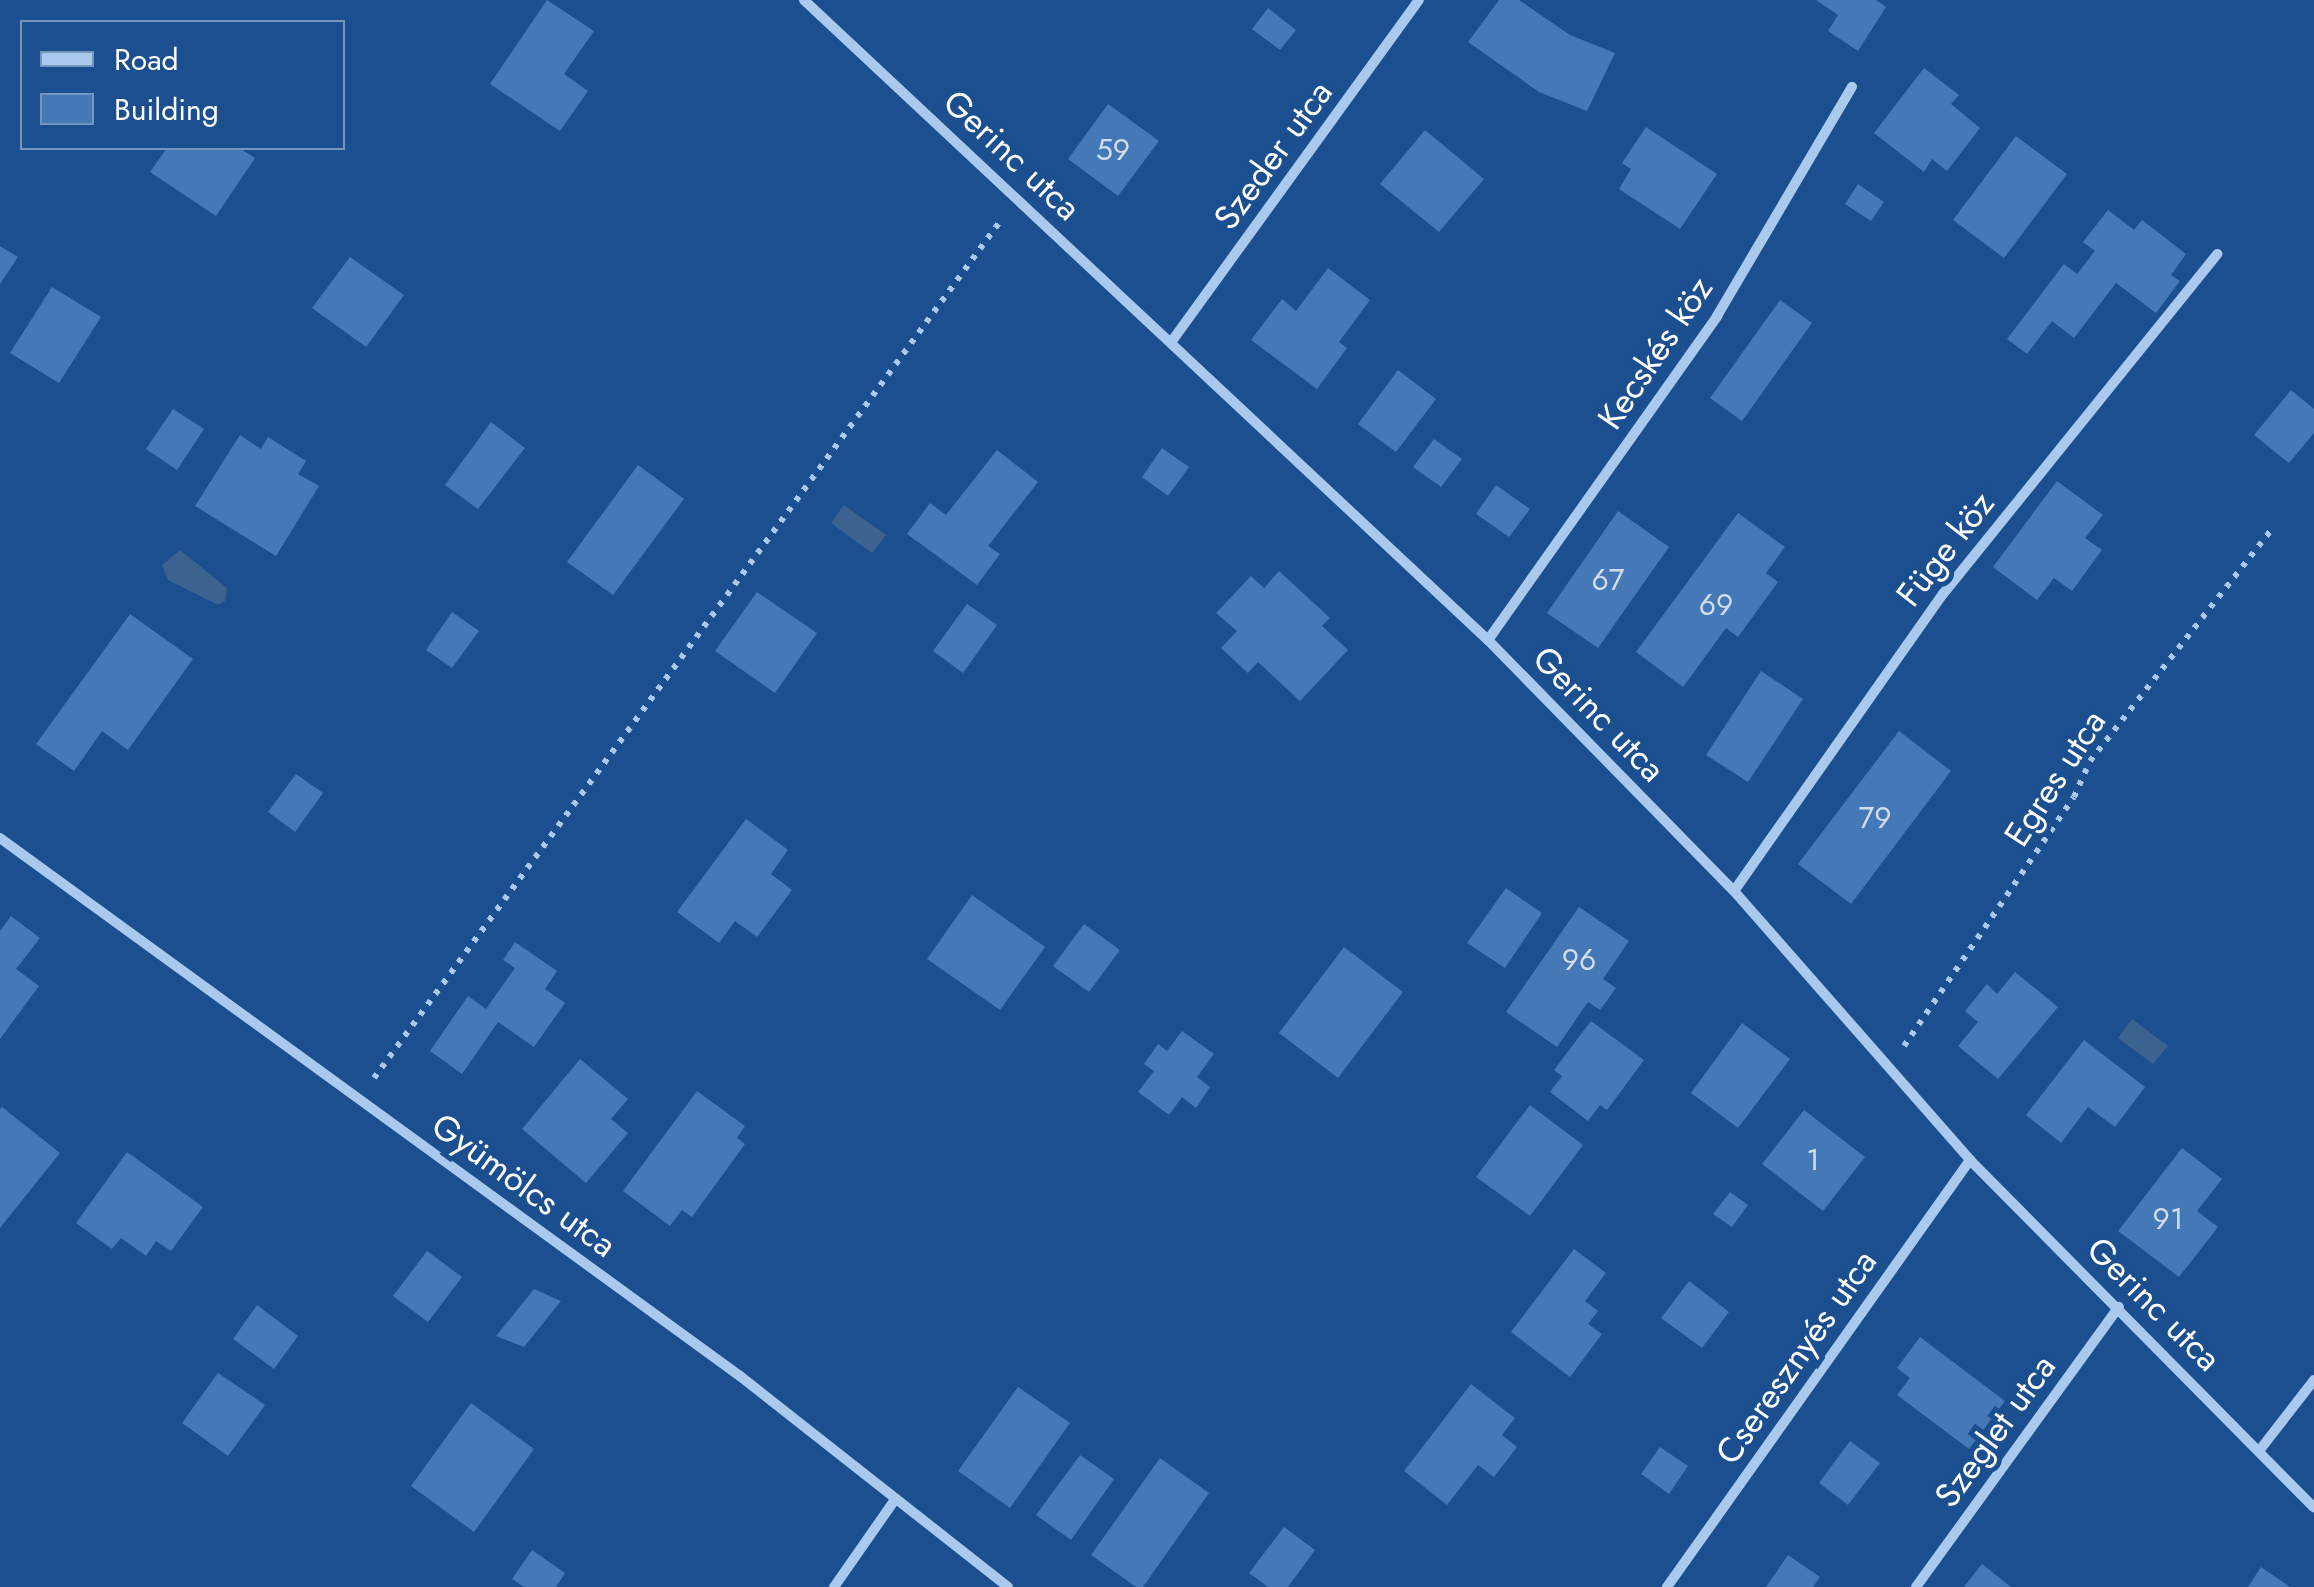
<!DOCTYPE html>
<meta charset="utf-8">
<style>
body{margin:0}
#map{position:relative;width:2314px;height:1587px;overflow:hidden;background:#1b4f8f;font-family:Jost,sans-serif}
div>[style]{position:absolute}
.water>*{inset:0;background:#3c6290}
.building>*{inset:0;background:#4478b7}
.path>*{height:6px;margin-top:-3px;transform-origin:0;background:repeating-linear-gradient(90deg,#a9c9ee 0 5px,transparent 0 13px)}
.minor>*{height:10px;margin:-5px;padding:0 5px;transform-origin:5px;border-radius:5px;background:#a9c9ee}
span{translate:-50% -50%;white-space:nowrap;text-align:center;line-height:1.15;-webkit-text-stroke:10px #1b4f8f;paint-order:stroke}
.number-label{font-size:30px;color:#d0dded}
.number-label span{-webkit-text-stroke-width:0}
.street-label{font-size:35px;color:#fff}
.legend{position:absolute;left:20px;top:20px;width:325px;height:130px;box-sizing:border-box;background:#1b4f8f;border:2px solid #7695bc;margin:0;padding:12px 18px;list-style:none;font-size:30px;color:#fff}
.legend li{display:flex;align-items:center;gap:20px;height:50px}
.legend b{width:50px;border:2px solid #7695bc}
</style>
<div id="map">
<div class="water">
<i style="clip-path:polygon(844px 505px,886px 535px,872px 553px,831px 523px)"></i>
<i style="clip-path:polygon(180px 550px,227px 588px,225px 601px,218px 605px,168px 580px,162px 565px)"></i>
<i style="clip-path:polygon(2132px 1019px,2168px 1046px,2153px 1064px,2118px 1038px)"></i>
</div>
<div class="building">
<i style="clip-path:polygon(547px 0,594px 31px,564px 74px,588px 91px,560px 131px,490px 84px)"></i>
<i style="clip-path:polygon(1499px 0,1519px 0,1570px 35px,1615px 53px,1587px 111px,1539px 92px,1468px 42px)"></i>
<i style="clip-path:polygon(1816px 0,1876px 0,1886px 7px,1858px 51px,1828px 31px,1838px 15px)"></i>
<i style="clip-path:polygon(1268px 8px,1296px 30px,1280px 50px,1252px 29px)"></i>
<i style="clip-path:polygon(1924px 68px,1959px 95px,1951px 104px,1980px 128px,1947px 171px,1932px 159px,1924px 172px,1874px 133px)"></i>
<i style="clip-path:polygon(1108px 104px,1159px 141px,1118px 196px,1068px 159px)"></i>
<i style="clip-path:polygon(1646px 127px,1717px 174px,1680px 229px,1619px 189px,1631px 169px,1622px 163px)"></i>
<i style="clip-path:polygon(1425px 130px,1484px 179px,1439px 232px,1380px 184px)"></i>
<i style="clip-path:polygon(2016px 136px,2067px 174px,2004px 258px,1953px 220px)"></i>
<i style="clip-path:polygon(167px 148px,239px 148px,255px 158px,216px 216px,150px 172px)"></i>
<i style="clip-path:polygon(1858px 184px,1884px 202px,1871px 221px,1845px 204px)"></i>
<i style="clip-path:polygon(2108px 210px,2134px 230px,2142px 220px,2186px 254px,2171px 275px,2180px 281px,2156px 313px,2116px 283px,2074px 338px,2052px 321px,2027px 354px,2007px 339px,2064px 264px,2077px 274px,2095px 251px,2083px 242px)"></i>
<i style="clip-path:polygon(0 246px,18px 257px,0 284px)"></i>
<i style="clip-path:polygon(350px 257px,404px 295px,366px 347px,312px 308px)"></i>
<i style="clip-path:polygon(1328px 268px,1370px 300px,1339px 342px,1347px 348px,1317px 389px,1251px 340px,1282px 299px,1296px 311px)"></i>
<i style="clip-path:polygon(52px 287px,101px 317px,59px 383px,10px 353px)"></i>
<i style="clip-path:polygon(1780px 300px,1812px 323px,1742px 421px,1710px 398px)"></i>
<i style="clip-path:polygon(1398px 370px,1436px 399px,1396px 452px,1358px 424px)"></i>
<i style="clip-path:polygon(2291px 390px,2314px 409px,2314px 433px,2289px 463px,2254px 435px)"></i>
<i style="clip-path:polygon(173px 409px,204px 429px,177px 470px,146px 449px)"></i>
<i style="clip-path:polygon(491px 422px,525px 448px,478px 509px,445px 485px)"></i>
<i style="clip-path:polygon(240px 435px,261px 449px,268px 437px,306px 461px,298px 474px,319px 486px,276px 556px,195px 506px)"></i>
<i style="clip-path:polygon(1434px 439px,1462px 459px,1441px 487px,1413px 467px)"></i>
<i style="clip-path:polygon(1162px 448px,1189px 467px,1168px 496px,1142px 477px)"></i>
<i style="clip-path:polygon(997px 450px,1038px 482px,988px 546px,1000px 554px,977px 585px,907px 534px,930px 503px,946px 515px)"></i>
<i style="clip-path:polygon(638px 465px,684px 499px,613px 595px,567px 562px)"></i>
<i style="clip-path:polygon(2057px 481px,2103px 515px,2085px 538px,2102px 550px,2072px 591px,2054px 578px,2037px 600px,1993px 567px)"></i>
<i style="clip-path:polygon(1496px 485px,1530px 509px,1509px 537px,1476px 514px)"></i>
<i style="clip-path:polygon(1618px 511px,1669px 547px,1598px 648px,1547px 613px)"></i>
<i style="clip-path:polygon(1738px 513px,1785px 547px,1766px 573px,1778px 582px,1738px 637px,1726px 628px,1683px 687px,1636px 652px)"></i>
<i style="clip-path:polygon(1279px 571px,1330px 618px,1322px 626px,1348px 650px,1300px 701px,1258px 662px,1248px 673px,1221px 648px,1237px 631px,1216px 613px,1251px 576px,1264px 588px)"></i>
<i style="clip-path:polygon(757px 592px,817px 633px,775px 693px,715px 651px)"></i>
<i style="clip-path:polygon(967px 604px,997px 625px,963px 673px,933px 651px)"></i>
<i style="clip-path:polygon(452px 612px,479px 631px,452px 668px,426px 650px)"></i>
<i style="clip-path:polygon(130px 614px,193px 659px,128px 750px,102px 731px,74px 771px,36px 744px)"></i>
<i style="clip-path:polygon(1761px 671px,1803px 699px,1748px 782px,1706px 755px)"></i>
<i style="clip-path:polygon(1899px 731px,1951px 771px,1851px 904px,1798px 864px)"></i>
<i style="clip-path:polygon(296px 774px,323px 793px,295px 832px,268px 812px)"></i>
<i style="clip-path:polygon(746px 819px,788px 850px,771px 874px,792px 890px,757px 937px,735px 921px,719px 943px,677px 912px)"></i>
<i style="clip-path:polygon(1506px 888px,1542px 913px,1505px 968px,1467px 943px)"></i>
<i style="clip-path:polygon(972px 895px,1045px 947px,1000px 1010px,927px 959px)"></i>
<i style="clip-path:polygon(1579px 907px,1629px 941px,1603px 979px,1616px 988px,1600px 1010px,1588px 1002px,1557px 1047px,1506px 1012px)"></i>
<i style="clip-path:polygon(11px 916px,40px 938px,16px 969px,39px 986px,0 1039px,0 931px)"></i>
<i style="clip-path:polygon(1084px 924px,1120px 950px,1089px 992px,1053px 966px)"></i>
<i style="clip-path:polygon(515px 942px,557px 971px,545px 989px,565px 1003px,534px 1047px,498px 1022px,462px 1074px,430px 1051px,468px 996px,486px 1009px,515px 968px,503px 960px)"></i>
<i style="clip-path:polygon(1344px 947px,1403px 992px,1338px 1078px,1279px 1033px)"></i>
<i style="clip-path:polygon(2015px 972px,2058px 1007px,1998px 1079px,1958px 1046px,1978px 1022px,1965px 1011px,1987px 984px,1997px 994px)"></i>
<i style="clip-path:polygon(1591px 1021px,1644px 1060px,1607px 1110px,1600px 1105px,1588px 1121px,1550px 1092px,1562px 1076px,1554px 1070px)"></i>
<i style="clip-path:polygon(1742px 1023px,1790px 1059px,1738px 1128px,1691px 1093px)"></i>
<i style="clip-path:polygon(1182px 1031px,1214px 1054px,1197px 1077px,1210px 1087px,1196px 1108px,1182px 1097px,1169px 1115px,1138px 1092px,1154px 1071px,1144px 1064px,1158px 1044px,1167px 1051px)"></i>
<i style="clip-path:polygon(2084px 1040px,2145px 1087px,2115px 1127px,2088px 1107px,2061px 1143px,2026px 1115px)"></i>
<i style="clip-path:polygon(580px 1059px,628px 1099px,611px 1119px,628px 1133px,586px 1183px,522px 1129px)"></i>
<i style="clip-path:polygon(697px 1091px,745px 1126px,737px 1138px,745px 1144px,692px 1217px,682px 1210px,670px 1226px,623px 1191px)"></i>
<i style="clip-path:polygon(1530px 1105px,1583px 1145px,1530px 1216px,1476px 1177px)"></i>
<i style="clip-path:polygon(2px 1107px,60px 1153px,0 1228px,0 1109px)"></i>
<i style="clip-path:polygon(1804px 1110px,1865px 1157px,1823px 1211px,1762px 1164px)"></i>
<i style="clip-path:polygon(2182px 1148px,2222px 1179px,2197px 1211px,2218px 1227px,2179px 1277px,2118px 1231px)"></i>
<i style="clip-path:polygon(127px 1152px,203px 1207px,171px 1251px,156px 1241px,146px 1256px,121px 1238px,112px 1249px,76px 1223px)"></i>
<i style="clip-path:polygon(1730px 1192px,1748px 1205px,1732px 1227px,1713px 1214px)"></i>
<i style="clip-path:polygon(1574px 1249px,1606px 1273px,1585px 1301px,1598px 1311px,1588px 1324px,1602px 1334px,1570px 1377px,1511px 1332px)"></i>
<i style="clip-path:polygon(427px 1251px,462px 1277px,428px 1322px,393px 1296px)"></i>
<i style="clip-path:polygon(1689px 1281px,1729px 1312px,1702px 1348px,1661px 1318px)"></i>
<i style="clip-path:polygon(534px 1289px,561px 1301px,524px 1347px,496px 1336px)"></i>
<i style="clip-path:polygon(257px 1305px,298px 1336px,274px 1369px,233px 1339px)"></i>
<i style="clip-path:polygon(1920px 1337px,2005px 1401px,1969px 1449px,1897px 1395px,1910px 1378px,1897px 1368px)"></i>
<i style="clip-path:polygon(218px 1373px,265px 1405px,228px 1456px,182px 1423px)"></i>
<i style="clip-path:polygon(1471px 1384px,1515px 1418px,1502px 1435px,1517px 1447px,1494px 1477px,1478px 1465px,1447px 1505px,1404px 1471px)"></i>
<i style="clip-path:polygon(1018px 1387px,1070px 1423px,1010px 1508px,958px 1471px)"></i>
<i style="clip-path:polygon(471px 1403px,534px 1449px,474px 1532px,411px 1486px)"></i>
<i style="clip-path:polygon(1850px 1441px,1880px 1463px,1848px 1505px,1819px 1483px)"></i>
<i style="clip-path:polygon(1660px 1447px,1688px 1466px,1669px 1494px,1641px 1474px)"></i>
<i style="clip-path:polygon(1080px 1455px,1114px 1479px,1071px 1540px,1036px 1515px)"></i>
<i style="clip-path:polygon(1160px 1458px,1209px 1493px,1143px 1587px,1136px 1587px,1091px 1555px)"></i>
<i style="clip-path:polygon(1284px 1527px,1315px 1550px,1288px 1587px,1268px 1587px,1249px 1573px)"></i>
<i style="clip-path:polygon(532px 1550px,565px 1573px,556px 1587px,524px 1587px,512px 1579px)"></i>
<i style="clip-path:polygon(1788px 1555px,1820px 1577px,1813px 1587px,1766px 1587px)"></i>
<i style="clip-path:polygon(1982px 1564px,2011px 1587px,1964px 1587px)"></i>
<i style="clip-path:polygon(2261px 1567px,2290px 1587px,2248px 1587px)"></i>
</div>
<div class="path">
<i style="left:1904px;top:1046px;width:301px;rotate:-55.7deg"></i>
<i style="left:2074px;top:797px;width:39px;rotate:-66deg"></i>
<i style="left:2090px;top:761px;width:298px;rotate:-51.9deg"></i>
<i style="left:374px;top:1078px;width:1063px;rotate:-53.84deg"></i>
</div>
<div class="minor">
<i style="left:804px;top:0;width:937px;rotate:43.1deg"></i>
<i style="left:1488px;top:640px;width:351px;rotate:45.6deg"></i>
<i style="left:1734px;top:891px;width:358px;rotate:48.7deg"></i>
<i style="left:1970px;top:1160px;width:489px;rotate:45.3deg"></i>
<i style="left:1172px;top:341px;width:421px;rotate:-54.1deg"></i>
<i style="left:1488px;top:640px;width:397px;rotate:-54.7deg"></i>
<i style="left:1717px;top:316px;width:266px;rotate:-59.5deg"></i>
<i style="left:0;top:838px;width:915px;rotate:36.02deg"></i>
<i style="left:740px;top:1376px;width:341px;rotate:38.2deg"></i>
<i style="left:1734px;top:891px;width:363px;rotate:-54.9deg"></i>
<i style="left:1943px;top:594px;width:437px;rotate:-51.1deg"></i>
<i style="left:2259px;top:1451px;width:90px;rotate:-52.2deg"></i>
<i style="left:834px;top:1587px;width:105px;rotate:-55.1deg"></i>
<i style="left:1667px;top:1587px;width:524px;rotate:-54.64deg"></i>
<i style="left:1916px;top:1587px;width:346px;rotate:-54.1deg"></i>
</div>
<div class="number-label">
<span style="left:1113px;top:150px">59</span>
<span style="left:1608px;top:580px">67</span>
<span style="left:1716px;top:605px">69</span>
<span style="left:1875px;top:818px">79</span>
<span style="left:1579px;top:960px">96</span>
<span style="left:1813px;top:1160px">1</span>
<span style="left:2168px;top:1219px">91</span>
</div>
<div class="street-label">
<span style="left:1012px;top:155px;rotate:43deg">Gerinc utca</span>
<span style="left:1273px;top:155px;rotate:-54deg">Szeder utca</span>
<span style="left:1655px;top:353px;rotate:-56deg">Kecskés köz</span>
<span style="left:1945px;top:549px;rotate:-52deg">Füge köz</span>
<span style="left:1599px;top:714px;rotate:46deg">Gerinc utca</span>
<span style="left:2055px;top:778px;rotate:-57deg">Egres utca</span>
<span style="left:524px;top:1185px;rotate:36deg">Gyümölcs utca</span>
<span style="left:2154px;top:1304px;rotate:45deg">Gerinc utca</span>
<span style="left:1796px;top:1357px;rotate:-55deg">Cseresznyés utca</span>
<span style="left:1995px;top:1431px;rotate:-54deg">Szeglet utca</span>
</div>
<ul class="legend">
<li><b style="height:12px;background:#a9c9ee"></b>Road</li>
<li><b style="height:28px;background:#4478b7"></b>Building</li>
</ul>
</div>
